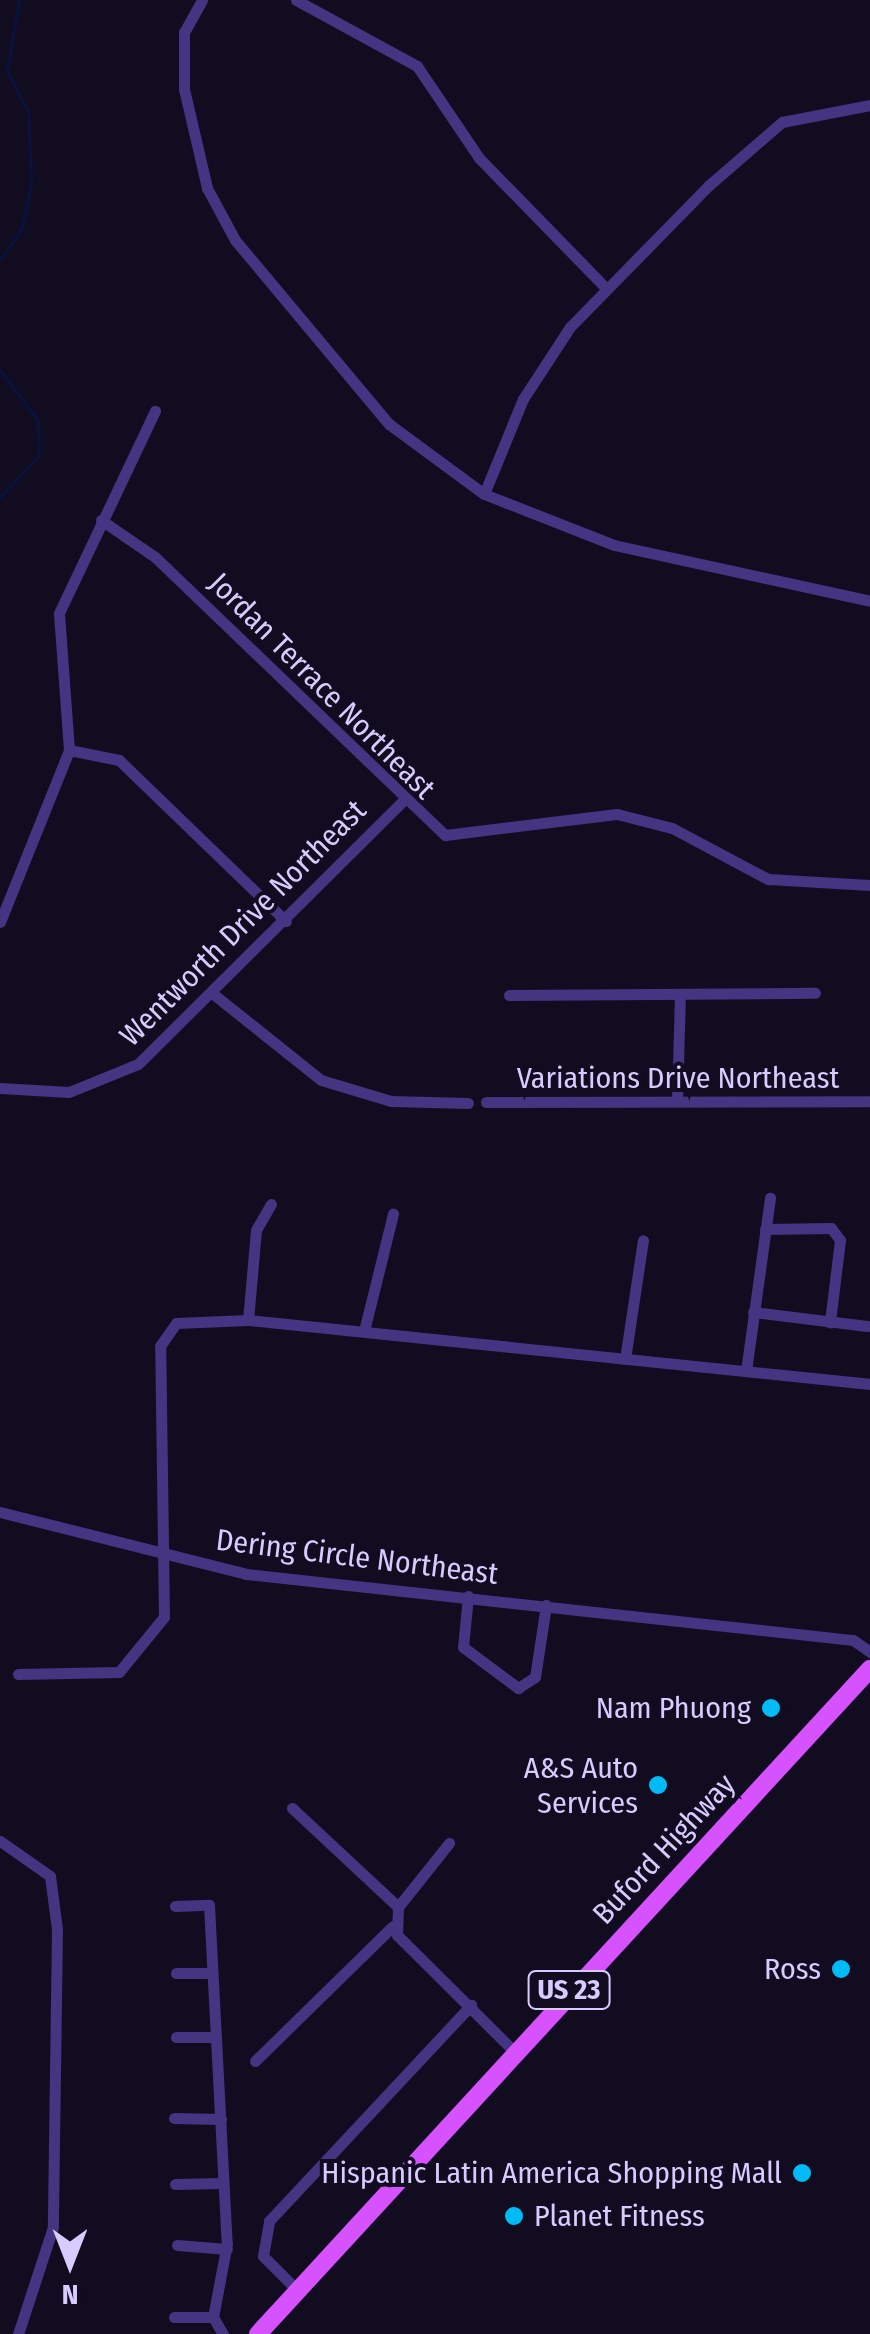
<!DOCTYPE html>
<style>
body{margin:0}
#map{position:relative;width:870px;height:2334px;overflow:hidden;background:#120c20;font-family:"Fira Sans Condensed",sans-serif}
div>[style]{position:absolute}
.stream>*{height:2.5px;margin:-1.25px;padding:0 1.25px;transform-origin:1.25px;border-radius:1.25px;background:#07133e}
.street>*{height:11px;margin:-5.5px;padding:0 5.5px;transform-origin:5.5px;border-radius:5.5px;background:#433581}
.primary>*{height:18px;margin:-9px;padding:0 9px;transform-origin:9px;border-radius:9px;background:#d752ff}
.dots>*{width:28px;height:28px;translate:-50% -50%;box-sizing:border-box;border:5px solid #120c20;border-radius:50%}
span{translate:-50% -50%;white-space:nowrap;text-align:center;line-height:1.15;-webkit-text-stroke:8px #120c20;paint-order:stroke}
.shield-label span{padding:2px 8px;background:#120c20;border:2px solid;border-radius:8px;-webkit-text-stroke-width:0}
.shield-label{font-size:28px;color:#d8cbff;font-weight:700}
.street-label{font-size:30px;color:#d8cbff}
.poi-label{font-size:30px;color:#d8cbff}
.right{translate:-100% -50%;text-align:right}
.left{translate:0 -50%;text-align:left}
.north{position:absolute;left:20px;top:2214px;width:100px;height:100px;-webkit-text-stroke:8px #120c20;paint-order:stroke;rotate:180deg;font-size:28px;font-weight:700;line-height:40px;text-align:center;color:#d8cbff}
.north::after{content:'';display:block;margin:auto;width:35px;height:45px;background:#d8cbff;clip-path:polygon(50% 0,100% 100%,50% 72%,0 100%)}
</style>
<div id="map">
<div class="stream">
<i style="left:0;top:260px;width:38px;rotate:-55deg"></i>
<i style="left:22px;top:229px;width:47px;rotate:-78.9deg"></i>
<i style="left:31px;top:183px;width:71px;rotate:-92.4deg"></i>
<i style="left:28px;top:112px;width:46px;rotate:-117.1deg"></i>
<i style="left:7px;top:71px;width:72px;rotate:-80.4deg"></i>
<i style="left:0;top:370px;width:63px;rotate:52.8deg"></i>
<i style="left:38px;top:420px;width:36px;rotate:88deg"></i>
<i style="left:39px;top:456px;width:57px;rotate:132.9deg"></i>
</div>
<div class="street">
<i style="left:202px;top:0;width:37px;rotate:119deg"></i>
<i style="left:184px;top:32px;width:57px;rotate:90deg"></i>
<i style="left:184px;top:89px;width:102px;rotate:76.9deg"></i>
<i style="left:207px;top:188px;width:59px;rotate:61.7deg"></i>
<i style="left:235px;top:240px;width:240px;rotate:50.1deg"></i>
<i style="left:389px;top:424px;width:118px;rotate:36.4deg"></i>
<i style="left:484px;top:494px;width:140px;rotate:21.4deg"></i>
<i style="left:614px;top:545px;width:262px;rotate:12.3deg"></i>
<i style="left:296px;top:0;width:138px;rotate:28.6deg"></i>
<i style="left:417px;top:66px;width:111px;rotate:56deg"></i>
<i style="left:479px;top:158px;width:183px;rotate:45.7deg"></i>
<i style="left:484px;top:494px;width:103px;rotate:-67.7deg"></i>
<i style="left:523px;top:399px;width:86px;rotate:-56.9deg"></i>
<i style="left:570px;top:327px;width:197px;rotate:-45.6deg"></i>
<i style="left:708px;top:186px;width:98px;rotate:-40.9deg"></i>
<i style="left:782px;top:122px;width:90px;rotate:-10.9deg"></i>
<i style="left:101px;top:520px;width:65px;rotate:34.4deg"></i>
<i style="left:155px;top:557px;width:402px;rotate:43.8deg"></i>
<i style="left:445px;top:835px;width:173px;rotate:-7deg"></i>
<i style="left:617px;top:814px;width:57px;rotate:14.3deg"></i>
<i style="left:672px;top:828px;width:109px;rotate:28deg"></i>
<i style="left:768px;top:879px;width:102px;rotate:3.4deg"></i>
<i style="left:69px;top:750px;width:51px;rotate:11.3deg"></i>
<i style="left:119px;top:760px;width:232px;rotate:44deg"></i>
<i style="left:0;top:922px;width:185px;rotate:-68.1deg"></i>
<i style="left:69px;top:750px;width:137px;rotate:-94.2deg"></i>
<i style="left:59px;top:613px;width:224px;rotate:-64.6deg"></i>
<i style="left:212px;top:993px;width:139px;rotate:38.6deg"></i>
<i style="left:321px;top:1080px;width:73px;rotate:16.7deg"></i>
<i style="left:391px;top:1101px;width:77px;rotate:1.5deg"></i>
<i style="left:509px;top:995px;width:306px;rotate:-0.4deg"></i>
<i style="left:0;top:1088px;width:69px;rotate:3.3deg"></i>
<i style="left:69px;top:1092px;width:74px;rotate:-22.1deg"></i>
<i style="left:138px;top:1064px;width:372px;rotate:-44.8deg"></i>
<i style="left:677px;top:1101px;width:106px;rotate:-88.4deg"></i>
<i style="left:486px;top:1102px;width:384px;rotate:-0.1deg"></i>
<i style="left:765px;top:1229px;width:66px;rotate:-0.9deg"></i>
<i style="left:831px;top:1228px;width:15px;rotate:53deg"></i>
<i style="left:840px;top:1240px;width:83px;rotate:97deg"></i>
<i style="left:753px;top:1312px;width:115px;rotate:7deg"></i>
<i style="left:248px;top:1320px;width:90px;rotate:-84.9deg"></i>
<i style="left:256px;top:1230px;width:30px;rotate:-60deg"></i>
<i style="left:364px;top:1331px;width:121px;rotate:-76.1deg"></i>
<i style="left:625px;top:1359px;width:120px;rotate:-81.4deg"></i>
<i style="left:746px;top:1371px;width:175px;rotate:-82.1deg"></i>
<i style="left:0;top:1512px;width:254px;rotate:14.1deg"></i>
<i style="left:246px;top:1574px;width:611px;rotate:6.21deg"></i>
<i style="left:853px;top:1640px;width:21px;rotate:35deg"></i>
<i style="left:468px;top:1596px;width:51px;rotate:95.6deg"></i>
<i style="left:463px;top:1647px;width:69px;rotate:36.7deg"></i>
<i style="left:518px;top:1688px;width:20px;rotate:-33deg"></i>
<i style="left:535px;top:1677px;width:73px;rotate:-81.3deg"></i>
<i style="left:18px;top:1674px;width:101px;rotate:-1.1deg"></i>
<i style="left:119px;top:1672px;width:71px;rotate:-50.7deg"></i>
<i style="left:164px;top:1617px;width:271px;rotate:-90.8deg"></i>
<i style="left:160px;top:1346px;width:28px;rotate:-55deg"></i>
<i style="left:176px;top:1323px;width:72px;rotate:-2.4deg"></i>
<i style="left:248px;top:1320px;width:625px;rotate:5.87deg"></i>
<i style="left:292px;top:1808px;width:145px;rotate:43deg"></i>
<i style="left:398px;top:1907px;width:28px;rotate:92deg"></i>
<i style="left:397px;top:1935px;width:163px;rotate:44.8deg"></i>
<i style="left:0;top:1841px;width:61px;rotate:35deg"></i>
<i style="left:50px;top:1876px;width:53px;rotate:82.5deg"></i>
<i style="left:57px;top:1929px;width:298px;rotate:90.8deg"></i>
<i style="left:53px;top:2227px;width:113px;rotate:108.1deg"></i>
<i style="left:175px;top:1906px;width:34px;rotate:-2deg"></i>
<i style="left:209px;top:1905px;width:338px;rotate:87deg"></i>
<i style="left:227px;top:2243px;width:75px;rotate:100.7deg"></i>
<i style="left:213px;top:2317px;width:20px;rotate:60deg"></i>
<i style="left:398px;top:1907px;width:82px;rotate:-51.4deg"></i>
<i style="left:176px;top:1973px;width:36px"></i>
<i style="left:176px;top:2037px;width:40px"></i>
<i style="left:255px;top:2061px;width:193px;rotate:-44.4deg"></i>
<i style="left:174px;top:2118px;width:47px;rotate:1.2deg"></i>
<i style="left:175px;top:2184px;width:47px;rotate:-1.2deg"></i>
<i style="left:177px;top:2245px;width:50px;rotate:4.6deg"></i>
<i style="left:298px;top:2291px;width:49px;rotate:-135deg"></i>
<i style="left:263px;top:2256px;width:36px;rotate:-80deg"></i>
<i style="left:269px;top:2221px;width:296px;rotate:-46.9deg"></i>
<i style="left:174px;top:2317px;width:39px"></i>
</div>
<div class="primary">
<i style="left:258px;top:2334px;width:904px;rotate:-47.38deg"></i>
</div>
<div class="dots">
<i style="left:771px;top:1708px;background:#00bbf6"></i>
<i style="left:658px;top:1785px;background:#00bbf6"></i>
<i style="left:841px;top:1969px;background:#00bbf6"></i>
<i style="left:802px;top:2173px;background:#00bbf6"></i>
<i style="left:514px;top:2216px;background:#00bbf6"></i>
</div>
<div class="shield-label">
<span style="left:569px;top:1990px">US 23</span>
</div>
<div class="street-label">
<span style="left:322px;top:686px;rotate:45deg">Jordan Terrace Northeast</span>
<span style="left:243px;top:923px;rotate:-45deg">Wentworth Drive Northeast</span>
<span style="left:678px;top:1078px">Variations Drive Northeast</span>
<span style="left:357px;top:1557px;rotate:7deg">Dering Circle Northeast</span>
<span style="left:664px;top:1849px;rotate:-47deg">Buford Highway</span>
</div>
<div class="poi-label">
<span class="right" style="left:751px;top:1708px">Nam Phuong</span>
<span class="right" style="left:638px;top:1785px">A&amp;S Auto<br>Services</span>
<span class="right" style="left:821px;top:1969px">Ross</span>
<span class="right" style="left:782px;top:2173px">Hispanic Latin America Shopping Mall</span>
<span class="left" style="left:534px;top:2216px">Planet Fitness</span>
</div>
<div class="north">N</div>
</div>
